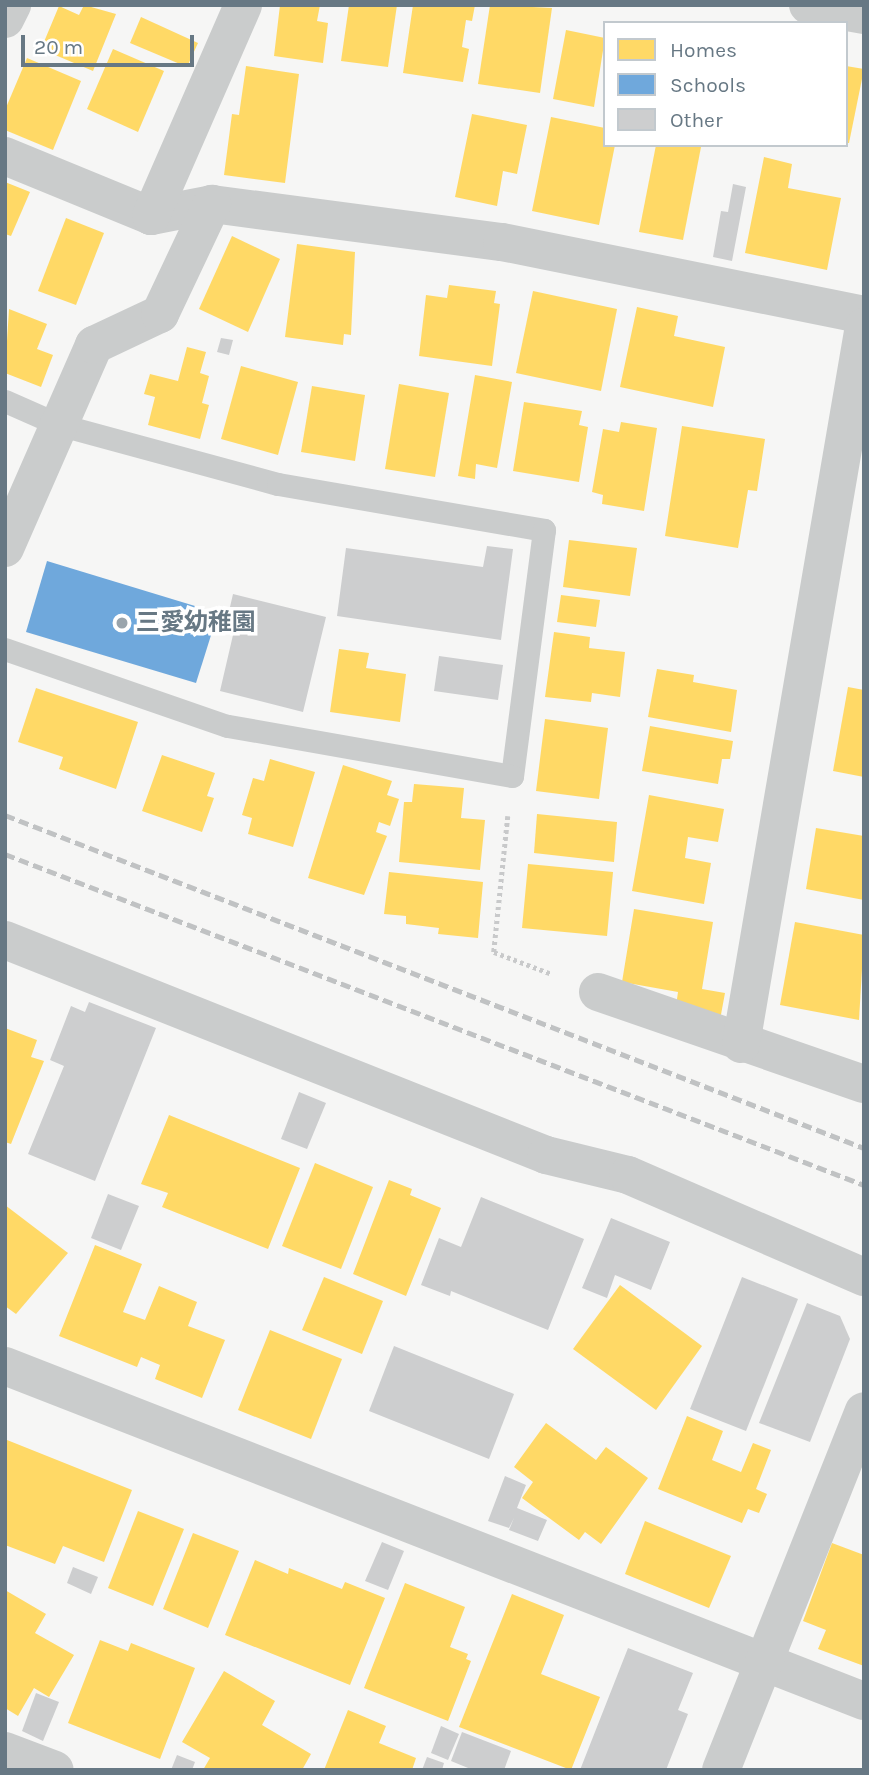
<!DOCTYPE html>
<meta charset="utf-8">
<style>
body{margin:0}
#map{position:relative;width:869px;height:1775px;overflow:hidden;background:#f6f6f5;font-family:Karla,"Noto Sans JP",sans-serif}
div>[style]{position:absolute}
.homes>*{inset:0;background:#ffd966}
.schools>*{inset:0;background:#6fa8dc}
.building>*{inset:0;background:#cdcecf}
.path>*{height:4.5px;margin-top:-2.25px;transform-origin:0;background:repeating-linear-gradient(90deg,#c8c9ca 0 3.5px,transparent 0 7px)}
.lane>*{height:23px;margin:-11.5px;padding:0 11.5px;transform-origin:11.5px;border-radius:11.5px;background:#cacccc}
.street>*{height:38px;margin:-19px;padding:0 19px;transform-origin:19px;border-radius:19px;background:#cacccc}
.rail>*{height:5px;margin-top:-2.5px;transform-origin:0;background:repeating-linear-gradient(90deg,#c0c2c3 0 10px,transparent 0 15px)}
.dots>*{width:19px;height:19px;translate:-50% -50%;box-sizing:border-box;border:4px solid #fff;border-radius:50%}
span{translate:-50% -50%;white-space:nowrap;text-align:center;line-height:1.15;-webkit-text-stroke:7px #fff;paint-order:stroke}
.poi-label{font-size:24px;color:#677884;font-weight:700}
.left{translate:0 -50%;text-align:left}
.frame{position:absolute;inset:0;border:7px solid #677884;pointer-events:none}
.legend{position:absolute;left:603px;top:21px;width:245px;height:126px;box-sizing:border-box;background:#fff;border:2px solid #c2c9ce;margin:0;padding:9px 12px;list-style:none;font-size:21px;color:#677884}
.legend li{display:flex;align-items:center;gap:14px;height:35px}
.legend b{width:35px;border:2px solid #c2c9ce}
.scale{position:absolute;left:21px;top:35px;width:173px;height:32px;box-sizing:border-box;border:4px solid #677884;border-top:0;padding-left:9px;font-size:21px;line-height:24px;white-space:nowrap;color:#677884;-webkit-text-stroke:5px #fff;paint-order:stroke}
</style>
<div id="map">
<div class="homes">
<i style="clip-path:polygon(84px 5px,116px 14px,93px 71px,41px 49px,59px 6px,79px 15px)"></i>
<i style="clip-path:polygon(280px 5px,320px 5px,317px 21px,328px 23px,323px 63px,274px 56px)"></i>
<i style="clip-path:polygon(349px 5px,397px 5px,388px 67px,341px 61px)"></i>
<i style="clip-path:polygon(413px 5px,475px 5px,472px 21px,466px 20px,462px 47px,469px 49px,463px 82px,403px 73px)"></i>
<i style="clip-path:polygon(490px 5px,552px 8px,540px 93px,478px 84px)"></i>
<i style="clip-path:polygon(141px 17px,198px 43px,187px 67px,130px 43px)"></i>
<i style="clip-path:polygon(566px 30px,605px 38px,594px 107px,553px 99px)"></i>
<i style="clip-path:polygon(113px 49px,164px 71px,138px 132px,87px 109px)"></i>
<i style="clip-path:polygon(27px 58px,81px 81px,53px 150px,5px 130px,5px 110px)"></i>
<i style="clip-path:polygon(246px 66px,299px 74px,285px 183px,224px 175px,232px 114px,239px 115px)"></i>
<i style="clip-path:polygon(846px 66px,864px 69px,849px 143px,846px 143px)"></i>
<i style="clip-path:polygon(472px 114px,527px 125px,517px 174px,503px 171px,497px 206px,455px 197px)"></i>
<i style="clip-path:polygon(551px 117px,605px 128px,605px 145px,615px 145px,599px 225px,532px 211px)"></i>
<i style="clip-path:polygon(656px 145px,701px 147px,683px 240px,639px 232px)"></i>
<i style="clip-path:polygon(764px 157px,792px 164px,788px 188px,841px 198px,827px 270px,745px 253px)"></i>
<i style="clip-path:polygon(5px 182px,30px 192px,11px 236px,5px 234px)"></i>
<i style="clip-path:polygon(66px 218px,104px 233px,76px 305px,38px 291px)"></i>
<i style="clip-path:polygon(232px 236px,280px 259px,248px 332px,199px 309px)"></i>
<i style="clip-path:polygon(297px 244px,355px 252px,351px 335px,344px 334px,343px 345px,285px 337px)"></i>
<i style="clip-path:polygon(449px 285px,496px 291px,494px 303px,500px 304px,492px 366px,419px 356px,426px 295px,447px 298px)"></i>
<i style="clip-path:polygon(533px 291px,617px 309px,601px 391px,516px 373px)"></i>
<i style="clip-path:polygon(637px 307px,678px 316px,674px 336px,725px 347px,713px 407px,620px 387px)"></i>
<i style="clip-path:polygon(9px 309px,47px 324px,37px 349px,53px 355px,41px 387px,5px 373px)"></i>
<i style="clip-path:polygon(187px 347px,206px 352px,200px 373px,209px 376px,202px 403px,209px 405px,200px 439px,148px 425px,155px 397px,144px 394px,150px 374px,178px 381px)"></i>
<i style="clip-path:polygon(241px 366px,298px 382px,278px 455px,221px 439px)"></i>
<i style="clip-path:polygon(475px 375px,512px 382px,497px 468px,476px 464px,475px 479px,458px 476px)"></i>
<i style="clip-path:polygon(399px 384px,449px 393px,435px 477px,385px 469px)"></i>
<i style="clip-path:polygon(312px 386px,365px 395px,355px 461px,301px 452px)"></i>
<i style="clip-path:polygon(524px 402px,582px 411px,579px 425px,588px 427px,579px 482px,513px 471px)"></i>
<i style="clip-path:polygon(621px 422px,657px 428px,644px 511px,602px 504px,603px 495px,592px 492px,603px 429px,619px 432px)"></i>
<i style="clip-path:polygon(682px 426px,765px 439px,757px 491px,748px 490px,738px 548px,665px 536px)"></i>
<i style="clip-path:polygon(569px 540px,637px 548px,630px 596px,563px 587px)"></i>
<i style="clip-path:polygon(561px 595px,600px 600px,596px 627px,557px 622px)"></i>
<i style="clip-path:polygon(554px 632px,590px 637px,589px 648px,625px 652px,620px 697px,592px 693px,591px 702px,545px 697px)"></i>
<i style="clip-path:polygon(339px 649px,369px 653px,366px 668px,406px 674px,400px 722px,330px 712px)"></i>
<i style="clip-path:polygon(657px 669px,694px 675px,693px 682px,737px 690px,731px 732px,648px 717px)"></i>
<i style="clip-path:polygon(848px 687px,864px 690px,864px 777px,833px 771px)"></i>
<i style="clip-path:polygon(36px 688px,138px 722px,116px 789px,59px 769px,63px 757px,18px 742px)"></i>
<i style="clip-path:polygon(545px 719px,608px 728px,599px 799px,536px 791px)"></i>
<i style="clip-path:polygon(650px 726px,733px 741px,730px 759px,722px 759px,718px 784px,642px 771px)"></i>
<i style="clip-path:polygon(162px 755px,215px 773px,207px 796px,214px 798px,202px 832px,142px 811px)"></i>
<i style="clip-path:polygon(270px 759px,315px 772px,293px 847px,248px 834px,252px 818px,242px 815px,253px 778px,264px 781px)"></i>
<i style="clip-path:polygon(343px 765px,392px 781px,387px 795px,399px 799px,390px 826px,379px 822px,376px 832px,387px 836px,364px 895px,308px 878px)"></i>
<i style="clip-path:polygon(414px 784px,464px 788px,461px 818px,485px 820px,480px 870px,399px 862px,404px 802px,412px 802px)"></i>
<i style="clip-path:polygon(649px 795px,724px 809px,718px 842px,688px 837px,685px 858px,711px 863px,704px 904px,632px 891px)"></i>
<i style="clip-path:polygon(537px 814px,617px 822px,614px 862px,534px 853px)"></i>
<i style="clip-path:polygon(816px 828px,864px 836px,864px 900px,806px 889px)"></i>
<i style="clip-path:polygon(528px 864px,613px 872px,607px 936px,522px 928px)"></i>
<i style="clip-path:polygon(389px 872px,483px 882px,478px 938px,438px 934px,439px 928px,406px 924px,406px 916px,384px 914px)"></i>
<i style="clip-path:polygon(634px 909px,713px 922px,702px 989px,725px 993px,720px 1020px,676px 1006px,678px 992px,622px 982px)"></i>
<i style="clip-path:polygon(795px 922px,864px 935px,859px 1020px,780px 1005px)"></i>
<i style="clip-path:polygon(5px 1028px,37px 1040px,31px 1057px,44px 1061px,11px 1144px,5px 1142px)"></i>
<i style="clip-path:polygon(169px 1115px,300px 1168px,268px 1249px,162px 1207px,168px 1193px,141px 1184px)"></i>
<i style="clip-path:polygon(315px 1163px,373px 1187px,341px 1269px,282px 1246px)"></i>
<i style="clip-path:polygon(389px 1180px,412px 1189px,410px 1195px,441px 1208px,406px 1296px,353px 1274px)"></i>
<i style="clip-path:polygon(5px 1205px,68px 1253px,16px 1314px,5px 1306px)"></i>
<i style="clip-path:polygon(95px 1245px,142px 1264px,123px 1312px,145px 1320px,159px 1286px,197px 1302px,188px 1326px,225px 1340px,202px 1398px,155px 1379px,160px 1365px,141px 1357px,137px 1367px,59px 1336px)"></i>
<i style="clip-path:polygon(324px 1277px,383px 1301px,362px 1354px,302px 1330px)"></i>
<i style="clip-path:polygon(620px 1285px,702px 1346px,656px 1410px,573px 1349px)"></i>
<i style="clip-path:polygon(270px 1330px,342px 1359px,311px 1439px,238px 1410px)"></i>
<i style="clip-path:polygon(687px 1416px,723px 1431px,712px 1460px,741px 1472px,753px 1443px,771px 1450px,756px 1489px,767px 1494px,759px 1513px,748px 1509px,742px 1523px,658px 1489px)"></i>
<i style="clip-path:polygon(546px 1423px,596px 1460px,606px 1447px,648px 1478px,601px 1544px,585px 1532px,579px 1540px,522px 1498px,533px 1482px,514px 1467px)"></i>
<i style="clip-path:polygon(7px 1440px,132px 1490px,104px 1562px,63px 1546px,55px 1564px,5px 1545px)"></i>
<i style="clip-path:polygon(138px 1511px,184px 1529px,153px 1606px,108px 1588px)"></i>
<i style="clip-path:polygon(645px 1521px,731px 1556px,709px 1608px,625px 1574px)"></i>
<i style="clip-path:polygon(193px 1533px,239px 1551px,208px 1628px,163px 1609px)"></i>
<i style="clip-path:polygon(832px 1543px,864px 1555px,864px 1666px,818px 1649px,826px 1630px,803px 1621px)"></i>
<i style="clip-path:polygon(255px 1560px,288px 1574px,289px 1568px,342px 1589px,345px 1582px,385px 1598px,350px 1685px,225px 1635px)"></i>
<i style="clip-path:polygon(405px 1583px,465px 1607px,450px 1647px,468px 1654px,466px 1659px,471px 1661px,448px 1721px,364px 1688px)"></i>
<i style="clip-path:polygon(5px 1590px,46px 1614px,35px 1633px,74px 1655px,49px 1697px,34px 1688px,18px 1716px,5px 1708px)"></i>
<i style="clip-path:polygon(512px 1594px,564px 1615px,541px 1674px,600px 1697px,571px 1770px,459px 1727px)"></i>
<i style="clip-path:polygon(100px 1640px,128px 1651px,131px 1643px,195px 1668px,160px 1759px,68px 1723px)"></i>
<i style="clip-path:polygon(224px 1671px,275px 1701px,262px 1725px,311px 1754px,302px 1770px,203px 1770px,210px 1758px,182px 1742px)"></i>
<i style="clip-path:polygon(348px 1710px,386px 1726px,379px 1743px,416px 1758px,412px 1770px,324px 1770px)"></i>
</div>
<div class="schools">
<i style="clip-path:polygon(47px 561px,218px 613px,196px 683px,26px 632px)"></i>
</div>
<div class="building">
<i style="clip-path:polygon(733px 184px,746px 187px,732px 261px,713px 257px,721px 211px,728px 212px)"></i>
<i style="clip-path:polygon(221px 338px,233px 340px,229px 355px,217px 352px)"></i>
<i style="clip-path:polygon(487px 546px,513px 549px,501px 640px,337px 616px,346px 548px,483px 567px)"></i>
<i style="clip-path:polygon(233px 594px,326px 617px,303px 712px,220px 691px,236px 622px,227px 620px)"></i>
<i style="clip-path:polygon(439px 656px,503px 665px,498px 700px,434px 691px)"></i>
<i style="clip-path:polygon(89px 1002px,156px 1028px,95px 1181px,28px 1154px,64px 1066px,50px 1060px,71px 1006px,85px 1012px)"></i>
<i style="clip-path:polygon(299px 1092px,326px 1103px,307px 1149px,281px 1139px)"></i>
<i style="clip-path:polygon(108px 1194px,139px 1206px,121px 1250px,91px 1238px)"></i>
<i style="clip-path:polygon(481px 1197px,584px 1239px,548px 1330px,451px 1291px,450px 1296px,421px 1285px,439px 1238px,461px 1247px)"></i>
<i style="clip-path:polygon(611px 1218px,670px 1242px,651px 1290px,615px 1275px,607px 1298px,582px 1288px)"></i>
<i style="clip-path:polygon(742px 1277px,798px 1299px,746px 1431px,690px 1409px)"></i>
<i style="clip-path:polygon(807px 1303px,840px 1316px,850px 1339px,810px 1442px,759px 1423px)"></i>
<i style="clip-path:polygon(394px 1346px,514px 1394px,489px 1459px,369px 1411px)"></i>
<i style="clip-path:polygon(505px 1476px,526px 1485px,517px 1508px,547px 1520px,538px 1541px,509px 1530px,514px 1518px,509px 1528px,488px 1521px)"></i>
<i style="clip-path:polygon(382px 1542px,404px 1551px,388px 1590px,365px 1581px)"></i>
<i style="clip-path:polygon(73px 1567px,98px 1577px,91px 1594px,67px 1583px)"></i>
<i style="clip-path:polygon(628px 1648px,693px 1673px,678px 1710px,688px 1714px,666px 1770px,580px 1770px)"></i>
<i style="clip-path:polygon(36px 1693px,59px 1702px,43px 1741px,22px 1731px)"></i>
<i style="clip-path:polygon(441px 1726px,459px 1734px,448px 1760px,431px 1753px)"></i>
<i style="clip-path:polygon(462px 1732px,511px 1751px,504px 1770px,473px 1770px,451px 1761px)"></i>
<i style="clip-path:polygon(177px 1755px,195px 1762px,192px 1770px,171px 1770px)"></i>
<i style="clip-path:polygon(427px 1757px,444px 1763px,442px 1770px,422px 1770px)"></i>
</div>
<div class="path">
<i style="left:508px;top:816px;width:137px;rotate:95.9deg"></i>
<i style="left:494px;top:952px;width:62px;rotate:20.8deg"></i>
</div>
<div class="lane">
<i style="left:5px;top:401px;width:57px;rotate:23.9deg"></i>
<i style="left:57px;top:424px;width:229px;rotate:15.2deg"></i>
<i style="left:278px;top:484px;width:270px;rotate:9.8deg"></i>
<i style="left:544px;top:530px;width:248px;rotate:97.4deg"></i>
<i style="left:512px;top:776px;width:289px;rotate:-170deg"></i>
<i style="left:227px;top:726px;width:235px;rotate:-160.9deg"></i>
</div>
<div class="street">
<i style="left:808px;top:5px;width:57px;rotate:10.1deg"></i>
<i style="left:5px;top:19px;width:16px;rotate:-63deg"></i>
<i style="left:5px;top:156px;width:158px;rotate:22.3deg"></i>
<i style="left:151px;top:216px;width:62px;rotate:-11.1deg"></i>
<i style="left:212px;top:204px;width:292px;rotate:7.5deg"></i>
<i style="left:502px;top:242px;width:369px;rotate:11.4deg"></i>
<i style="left:151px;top:216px;width:230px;rotate:-66.4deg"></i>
<i style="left:5px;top:548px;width:222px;rotate:-66.3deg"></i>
<i style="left:94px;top:345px;width:73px;rotate:-25.2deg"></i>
<i style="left:160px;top:314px;width:122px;rotate:-64.7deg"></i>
<i style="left:5px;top:940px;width:582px;rotate:21.67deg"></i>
<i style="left:546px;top:1155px;width:84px;rotate:13.7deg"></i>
<i style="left:628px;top:1175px;width:257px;rotate:23.4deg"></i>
<i style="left:598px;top:992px;width:281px;rotate:19.1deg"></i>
<i style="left:741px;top:1044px;width:728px;rotate:-80.28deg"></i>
<i style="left:5px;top:1366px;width:922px;rotate:21.31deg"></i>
<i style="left:5px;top:1751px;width:53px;rotate:20.8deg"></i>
<i style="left:721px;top:1770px;width:386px;rotate:-68.3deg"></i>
</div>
<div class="rail">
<i style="left:5px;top:815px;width:921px;rotate:21.19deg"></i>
<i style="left:5px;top:854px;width:921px;rotate:21.07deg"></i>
</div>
<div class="dots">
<i style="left:122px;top:623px;background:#99a4ac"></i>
</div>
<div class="poi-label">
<span class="left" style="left:136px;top:623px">三愛幼稚園</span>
</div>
<div class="frame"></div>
<ul class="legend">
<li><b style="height:19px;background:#ffd966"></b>Homes</li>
<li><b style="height:19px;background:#6fa8dc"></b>Schools</li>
<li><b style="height:19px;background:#cdcecf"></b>Other</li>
</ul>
<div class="scale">20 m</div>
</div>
